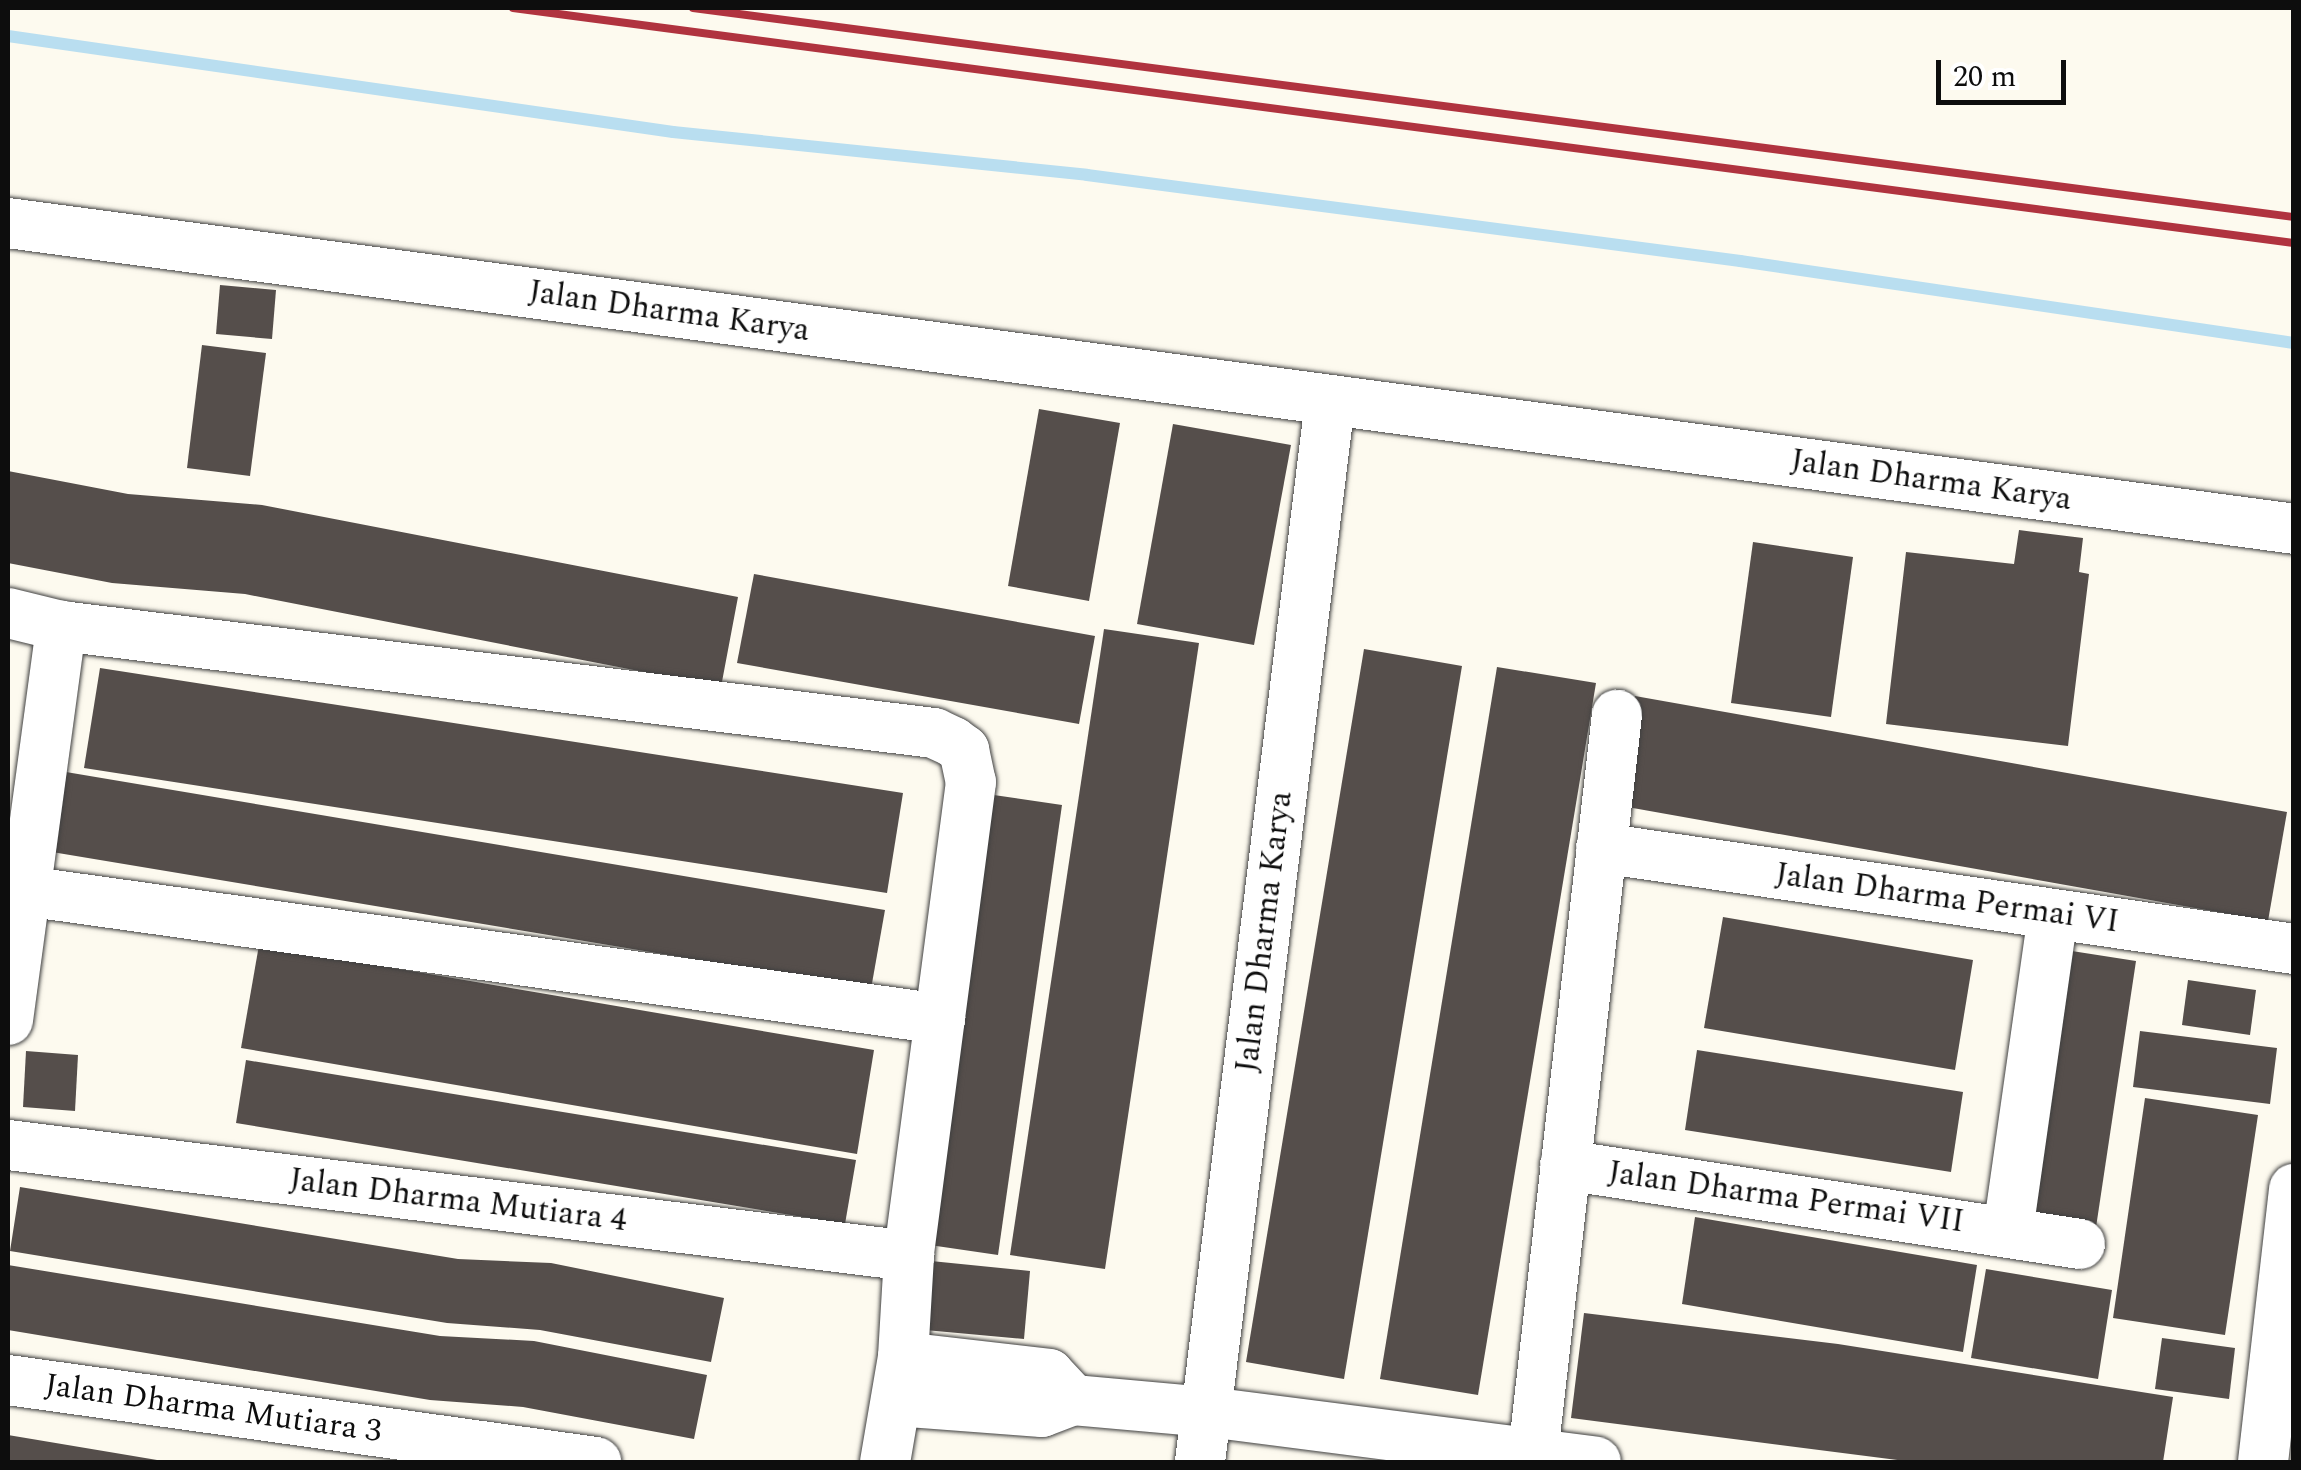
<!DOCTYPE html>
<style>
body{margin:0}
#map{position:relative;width:2301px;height:1470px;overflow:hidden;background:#fdfaef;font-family:Spectral,serif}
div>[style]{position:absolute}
.stream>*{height:12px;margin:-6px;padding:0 6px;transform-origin:6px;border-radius:6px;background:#b9def0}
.building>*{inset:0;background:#554e4b}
.roads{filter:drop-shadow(0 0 2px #404040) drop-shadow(0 0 2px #404040)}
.minor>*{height:50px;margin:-25px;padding:0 25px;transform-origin:25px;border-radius:25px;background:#fff}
.rail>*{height:8px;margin:-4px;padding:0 4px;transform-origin:4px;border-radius:4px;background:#b0333f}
span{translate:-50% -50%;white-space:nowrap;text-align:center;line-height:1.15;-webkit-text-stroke:10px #fff;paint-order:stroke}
.street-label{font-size:32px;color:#0d0d0d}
.frame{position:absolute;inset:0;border:10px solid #0d0d0d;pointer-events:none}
.scale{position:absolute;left:1936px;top:60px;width:130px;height:45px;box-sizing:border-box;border:5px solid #0d0d0d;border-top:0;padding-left:12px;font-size:30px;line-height:35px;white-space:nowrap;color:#0d0d0d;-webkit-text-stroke:8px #fff;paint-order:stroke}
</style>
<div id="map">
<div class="stream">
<i style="left:8px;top:36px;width:672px;rotate:8.21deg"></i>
<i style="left:673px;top:132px;width:416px;rotate:5.9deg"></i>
<i style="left:1087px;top:175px;width:659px;rotate:7.5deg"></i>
<i style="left:1740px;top:261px;width:560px;rotate:8.42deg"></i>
</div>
<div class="building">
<i style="clip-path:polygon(220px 285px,276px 290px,272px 339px,216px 334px)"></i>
<i style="clip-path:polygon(202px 345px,266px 353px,250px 476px,187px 468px)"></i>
<i style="clip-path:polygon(1039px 409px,1120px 423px,1089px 601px,1008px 586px)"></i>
<i style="clip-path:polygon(1173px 424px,1291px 445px,1254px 645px,1137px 624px)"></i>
<i style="clip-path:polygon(8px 471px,128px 494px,262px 505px,738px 597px,721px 687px,245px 594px,112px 583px,8px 563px)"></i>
<i style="clip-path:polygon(2019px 530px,2083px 538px,2079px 572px,2089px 574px,2068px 746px,1886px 724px,1906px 552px,2014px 564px)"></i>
<i style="clip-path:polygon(1753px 542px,1853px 557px,1831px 717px,1731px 703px)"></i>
<i style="clip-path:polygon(754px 574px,1095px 636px,1079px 724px,737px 663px)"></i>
<i style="clip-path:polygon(1104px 629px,1199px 643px,1105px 1269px,1010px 1255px)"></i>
<i style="clip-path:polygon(1364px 649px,1462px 666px,1344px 1379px,1246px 1362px)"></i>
<i style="clip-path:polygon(1497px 667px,1596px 683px,1478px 1395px,1380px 1379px)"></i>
<i style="clip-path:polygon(100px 668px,903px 793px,887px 893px,84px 768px)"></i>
<i style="clip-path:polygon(1635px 696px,2287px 812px,2268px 921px,1616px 805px)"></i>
<i style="clip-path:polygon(66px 772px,885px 910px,871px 989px,52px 852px)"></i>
<i style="clip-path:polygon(980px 793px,1062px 805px,998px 1255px,916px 1243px)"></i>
<i style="clip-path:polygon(1723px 917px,1973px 960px,1955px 1070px,1704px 1028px)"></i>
<i style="clip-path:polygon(259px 945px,874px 1050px,857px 1154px,241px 1048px)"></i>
<i style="clip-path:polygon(2059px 949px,2136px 961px,2095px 1234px,2018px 1222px)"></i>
<i style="clip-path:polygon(2188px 980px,2256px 990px,2250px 1035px,2182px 1025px)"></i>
<i style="clip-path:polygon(2140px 1031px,2277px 1048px,2270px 1104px,2133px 1087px)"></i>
<i style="clip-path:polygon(1697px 1050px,1963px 1092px,1951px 1172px,1685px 1130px)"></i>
<i style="clip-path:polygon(26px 1051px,78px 1055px,75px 1111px,23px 1107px)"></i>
<i style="clip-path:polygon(246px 1060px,856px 1160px,845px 1224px,236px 1123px)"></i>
<i style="clip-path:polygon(2145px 1098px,2258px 1115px,2225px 1335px,2113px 1318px)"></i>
<i style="clip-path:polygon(20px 1187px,458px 1259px,551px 1263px,724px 1298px,711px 1362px,540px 1330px,447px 1323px,10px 1251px)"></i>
<i style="clip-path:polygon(1695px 1217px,1977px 1265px,1963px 1352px,1682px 1304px)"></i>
<i style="clip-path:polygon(931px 1261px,1030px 1271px,1024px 1339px,925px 1330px)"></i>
<i style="clip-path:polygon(8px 1265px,440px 1336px,534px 1341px,707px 1375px,694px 1439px,523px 1407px,430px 1400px,8px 1330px)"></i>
<i style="clip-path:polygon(1986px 1269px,2112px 1290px,2098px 1379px,1971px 1358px)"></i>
<i style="clip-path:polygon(1584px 1313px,1838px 1344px,2173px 1397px,2163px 1462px,1913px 1462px,1571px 1418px)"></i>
<i style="clip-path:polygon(2162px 1338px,2235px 1348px,2229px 1399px,2155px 1389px)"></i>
<i style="clip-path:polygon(8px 1435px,163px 1461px,162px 1462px,8px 1462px)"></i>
</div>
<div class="roads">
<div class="minor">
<i style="left:8px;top:223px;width:2306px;rotate:7.62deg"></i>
<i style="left:8px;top:613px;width:55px;rotate:13.8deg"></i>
<i style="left:1601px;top:848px;width:700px;rotate:8.29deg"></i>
<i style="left:25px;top:891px;width:924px;rotate:7.96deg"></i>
<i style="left:8px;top:1020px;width:398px;rotate:-82.3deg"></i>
<i style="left:61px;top:626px;width:880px;rotate:6.99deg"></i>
<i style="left:934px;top:733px;width:21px;rotate:25deg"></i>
<i style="left:953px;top:742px;width:14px;rotate:36deg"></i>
<i style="left:964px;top:750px;width:33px;rotate:78deg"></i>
<i style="left:971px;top:782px;width:478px;rotate:97.5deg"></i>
<i style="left:909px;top:1256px;width:101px;rotate:93.4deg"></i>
<i style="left:903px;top:1357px;width:107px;rotate:99.7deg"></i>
<i style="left:8px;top:1145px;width:908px;rotate:7.02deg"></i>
<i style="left:1565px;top:1165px;width:521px;rotate:8.72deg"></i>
<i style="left:2008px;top:1231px;width:319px;rotate:-81.9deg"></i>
<i style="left:903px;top:1357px;width:147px;rotate:6.6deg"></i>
<i style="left:1049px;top:1374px;width:35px;rotate:47deg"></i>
<i style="left:8px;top:1380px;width:594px;rotate:7.94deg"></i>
<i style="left:896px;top:1401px;width:146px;rotate:4.3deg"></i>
<i style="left:1042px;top:1412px;width:33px;rotate:-21deg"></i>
<i style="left:1073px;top:1400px;width:136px;rotate:5.1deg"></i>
<i style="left:1208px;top:1412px;width:391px;rotate:7.3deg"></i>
<i style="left:1533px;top:1454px;width:744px;rotate:-83.52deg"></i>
<i style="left:1200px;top:1462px;width:1068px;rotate:-83.01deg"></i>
<i style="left:2263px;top:1462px;width:275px;rotate:-83.5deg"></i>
</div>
</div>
<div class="rail">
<i style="left:513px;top:8px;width:1796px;rotate:7.52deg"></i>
<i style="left:693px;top:8px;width:1615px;rotate:7.44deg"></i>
</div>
<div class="street-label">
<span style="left:669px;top:312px;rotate:8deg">Jalan Dharma Karya</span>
<span style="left:1931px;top:481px;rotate:8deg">Jalan Dharma Karya</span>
<span style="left:1947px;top:899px;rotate:8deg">Jalan Dharma Permai VI</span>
<span style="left:1265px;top:932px;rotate:-83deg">Jalan Dharma Karya</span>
<span style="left:1786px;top:1198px;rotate:8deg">Jalan Dharma Permai VII</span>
<span style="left:458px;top:1201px;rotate:7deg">Jalan Dharma Mutiara 4</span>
<span style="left:213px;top:1409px;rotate:8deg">Jalan Dharma Mutiara 3</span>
</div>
<div class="frame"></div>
<div class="scale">20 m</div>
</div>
